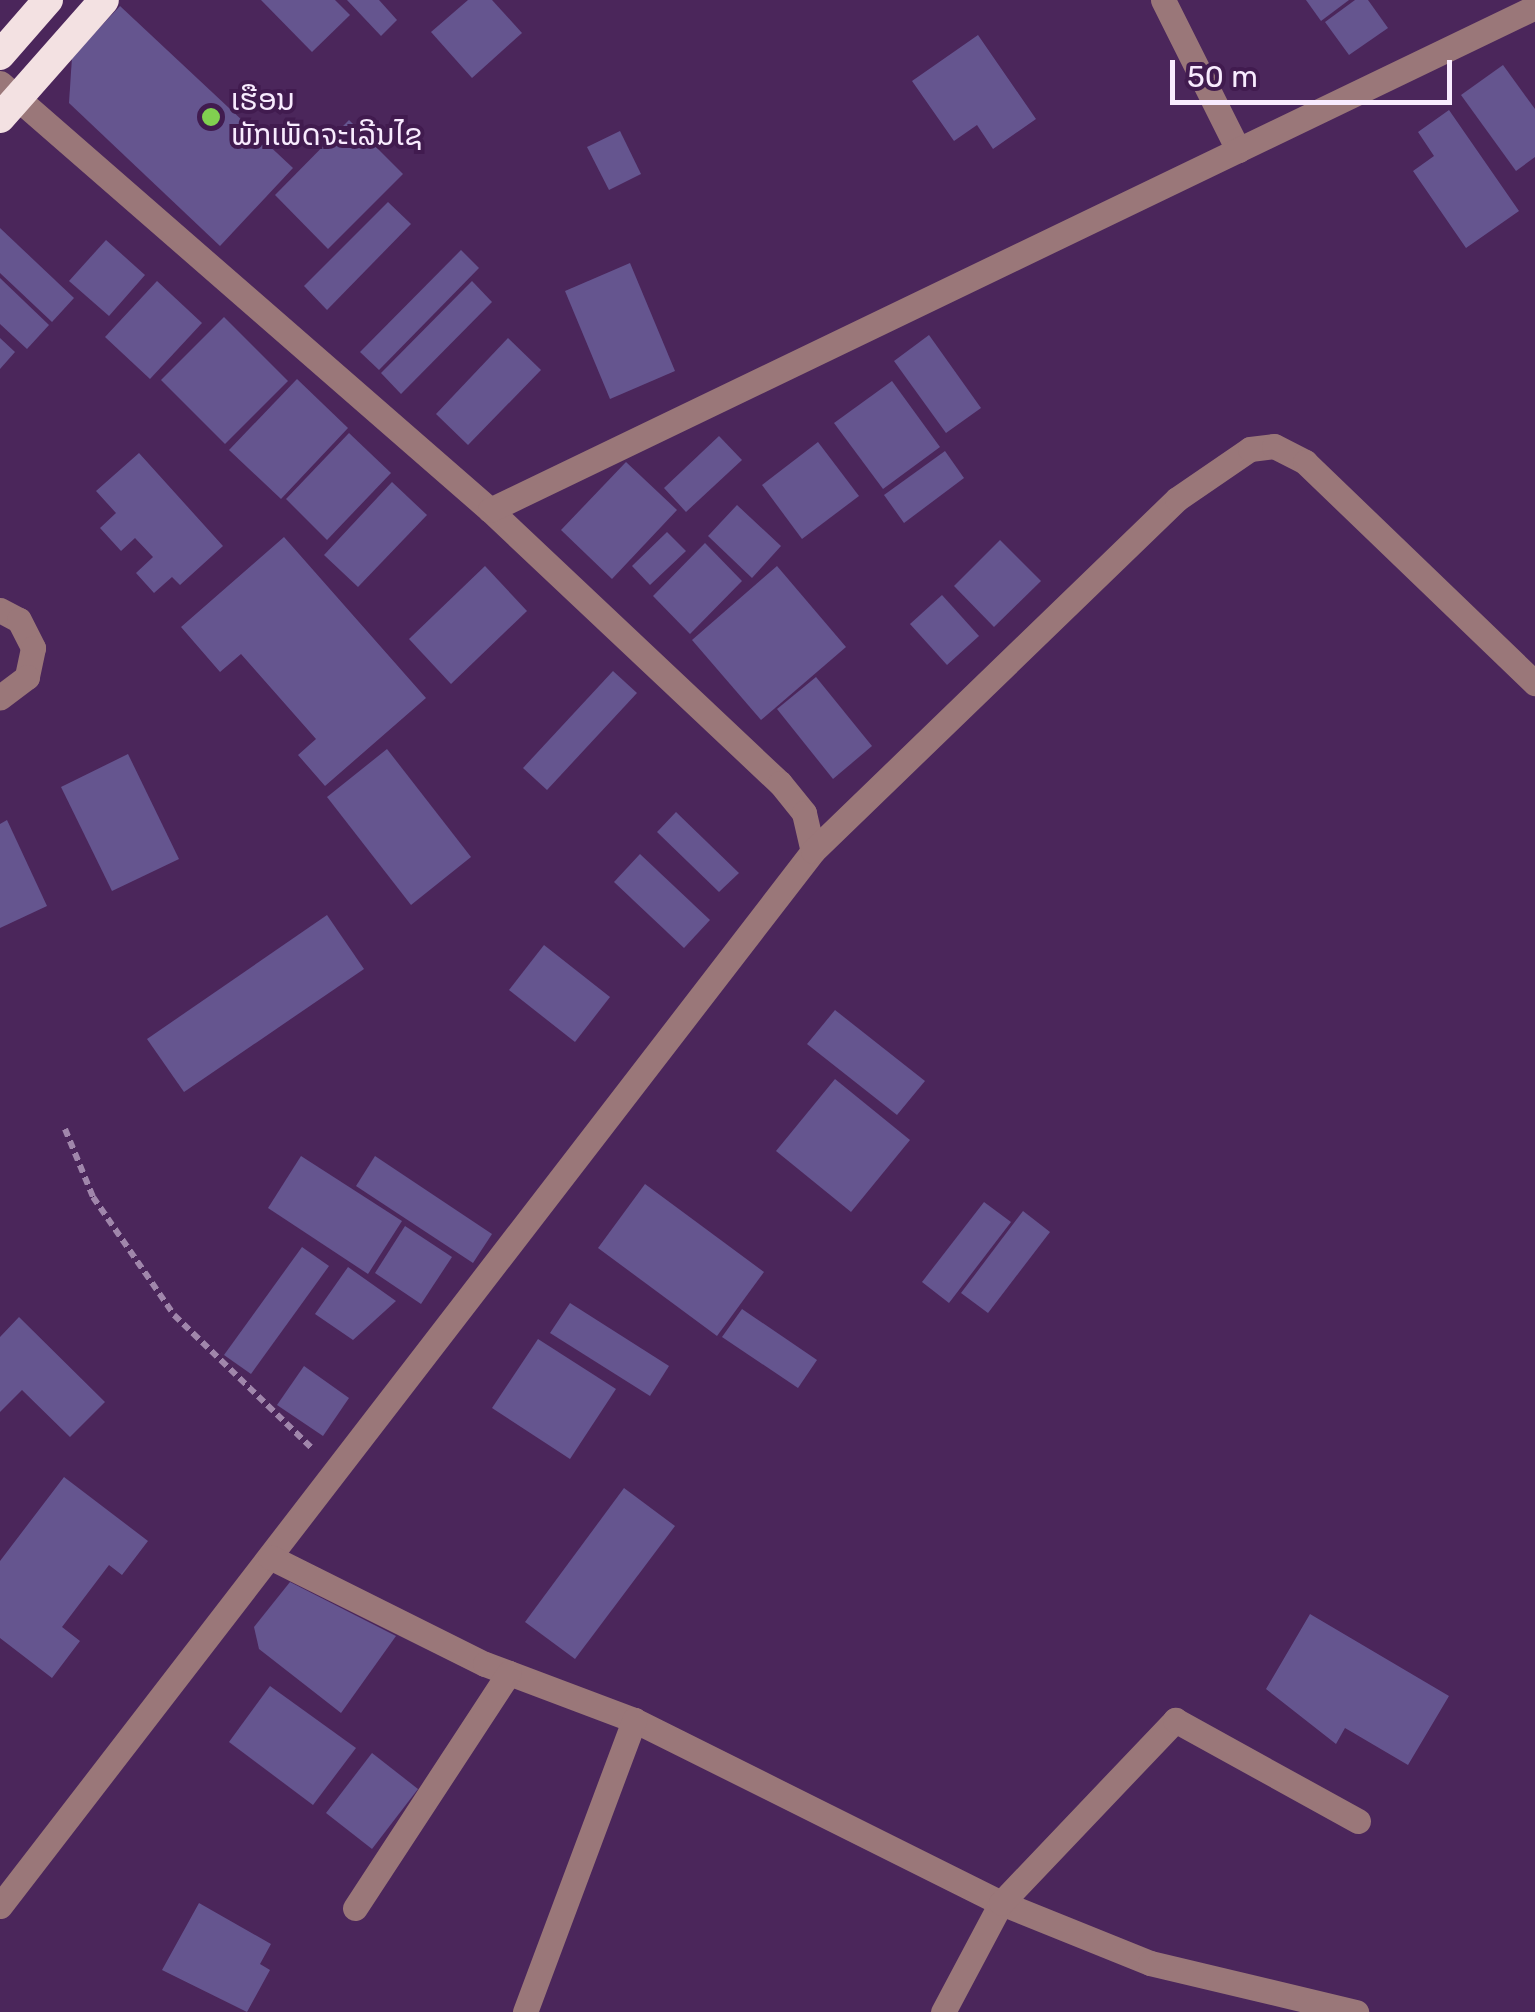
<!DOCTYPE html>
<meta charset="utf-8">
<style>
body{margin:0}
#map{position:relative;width:1535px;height:2012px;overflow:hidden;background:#4b265b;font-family:Rubik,"Noto Sans Lao",sans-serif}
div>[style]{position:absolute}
.building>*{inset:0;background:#65558f}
.path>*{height:6px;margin-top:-3px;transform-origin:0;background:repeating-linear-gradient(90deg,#a086ab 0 8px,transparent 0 13px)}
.minor>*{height:25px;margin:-12.5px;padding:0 12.5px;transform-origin:12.5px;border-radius:12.5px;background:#9a7779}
.highway>*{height:30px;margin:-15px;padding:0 15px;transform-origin:15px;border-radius:15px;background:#f3e1e2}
.dots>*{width:28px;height:28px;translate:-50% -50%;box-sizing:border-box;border:5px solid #411b4f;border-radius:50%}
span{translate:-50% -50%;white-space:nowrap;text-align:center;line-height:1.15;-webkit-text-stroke:8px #411b4f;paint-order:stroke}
.poi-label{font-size:30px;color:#f8ebfe}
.left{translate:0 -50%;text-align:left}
.scale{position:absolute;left:1170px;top:60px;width:282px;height:45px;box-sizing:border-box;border:5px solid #f8ebfe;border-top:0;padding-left:12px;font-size:30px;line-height:35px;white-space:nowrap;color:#f8ebfe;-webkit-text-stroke:8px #411b4f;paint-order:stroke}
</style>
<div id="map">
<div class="building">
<i style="clip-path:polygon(261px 0,335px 0,350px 15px,312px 52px)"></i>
<i style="clip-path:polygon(347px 0,379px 0,397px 20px,381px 36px)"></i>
<i style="clip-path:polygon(468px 0,492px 0,522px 33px,472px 78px,431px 32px)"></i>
<i style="clip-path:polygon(1306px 0,1349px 0,1321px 21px)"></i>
<i style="clip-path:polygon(1355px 0,1368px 0,1388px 28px,1349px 55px,1325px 22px)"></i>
<i style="clip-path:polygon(120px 6px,293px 168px,220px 246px,69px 103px,72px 57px)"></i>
<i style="clip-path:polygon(978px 35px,1036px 119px,993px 149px,977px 125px,954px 141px,912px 81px)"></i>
<i style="clip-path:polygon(1503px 65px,1535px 109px,1535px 157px,1516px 171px,1461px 95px)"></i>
<i style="clip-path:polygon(1449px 110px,1519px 211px,1466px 248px,1413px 171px,1434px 156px,1418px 132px)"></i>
<i style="clip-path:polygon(349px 120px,403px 174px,328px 249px,275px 195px)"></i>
<i style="clip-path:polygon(620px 131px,641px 174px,609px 190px,587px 147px)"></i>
<i style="clip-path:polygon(388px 202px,411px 224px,327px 310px,304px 286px)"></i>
<i style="clip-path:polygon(0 228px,74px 298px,52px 322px,0 273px)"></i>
<i style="clip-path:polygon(106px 240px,145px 275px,109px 316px,69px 281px)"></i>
<i style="clip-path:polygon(461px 250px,479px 268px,379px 370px,360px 352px)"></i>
<i style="clip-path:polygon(630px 263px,675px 371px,610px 399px,565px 291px)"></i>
<i style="clip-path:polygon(0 278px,49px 325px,27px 349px,0 324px)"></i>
<i style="clip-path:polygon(157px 281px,202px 323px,150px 379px,105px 337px)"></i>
<i style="clip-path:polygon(472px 281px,492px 302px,401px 394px,381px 373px)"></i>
<i style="clip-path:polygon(224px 317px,288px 381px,225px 444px,161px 380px)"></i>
<i style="clip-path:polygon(929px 335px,981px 408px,946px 433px,894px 361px)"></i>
<i style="clip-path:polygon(0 338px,15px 352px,0 369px)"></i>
<i style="clip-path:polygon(508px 338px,541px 370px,468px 445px,436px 414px)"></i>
<i style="clip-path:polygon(297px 379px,348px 428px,281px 499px,229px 450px)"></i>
<i style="clip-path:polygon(892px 381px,940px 447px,883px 489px,834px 423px)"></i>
<i style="clip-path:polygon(349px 433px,391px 473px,327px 540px,286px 499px)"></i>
<i style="clip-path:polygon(719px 436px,742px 460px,686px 512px,664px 488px)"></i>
<i style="clip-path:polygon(818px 442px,859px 496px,802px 539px,762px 485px)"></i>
<i style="clip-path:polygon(945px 451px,964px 478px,904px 523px,884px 495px)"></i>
<i style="clip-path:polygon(139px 453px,223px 546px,180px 585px,172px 577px,154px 593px,136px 573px,153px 557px,135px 538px,121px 551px,100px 528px,116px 513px,96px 491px)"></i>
<i style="clip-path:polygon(626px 462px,677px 510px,612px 579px,561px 530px)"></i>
<i style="clip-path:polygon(392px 482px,427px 515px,358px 587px,324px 555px)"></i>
<i style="clip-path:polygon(737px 505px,781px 546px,752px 578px,708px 536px)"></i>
<i style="clip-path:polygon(667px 532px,686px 551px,650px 585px,632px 566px)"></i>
<i style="clip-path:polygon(284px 537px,426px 698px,325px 786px,298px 755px,316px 739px,241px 654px,220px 672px,181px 627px)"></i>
<i style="clip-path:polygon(1000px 540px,1041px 581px,994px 627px,954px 586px)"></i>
<i style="clip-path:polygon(705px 543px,742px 581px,690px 634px,653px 596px)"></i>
<i style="clip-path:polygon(485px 566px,527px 611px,451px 684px,409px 639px)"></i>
<i style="clip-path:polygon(777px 566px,846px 647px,761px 720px,692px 640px)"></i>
<i style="clip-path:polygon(942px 595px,979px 636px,947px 665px,910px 624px)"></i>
<i style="clip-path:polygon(613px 671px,637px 693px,547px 790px,523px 768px)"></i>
<i style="clip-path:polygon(816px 677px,872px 746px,833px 779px,777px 709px)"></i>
<i style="clip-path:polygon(387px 749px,471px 857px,411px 905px,327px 797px)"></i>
<i style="clip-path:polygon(128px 754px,179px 859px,112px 891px,61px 787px)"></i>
<i style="clip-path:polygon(676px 812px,739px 873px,719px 892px,657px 832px)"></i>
<i style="clip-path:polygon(7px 820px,47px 906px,0 928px,0 824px)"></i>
<i style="clip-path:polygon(640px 854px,710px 920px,684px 948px,614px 882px)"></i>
<i style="clip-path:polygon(327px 915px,364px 969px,184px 1092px,147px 1039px)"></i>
<i style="clip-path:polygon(544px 945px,610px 997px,575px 1042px,509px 990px)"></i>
<i style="clip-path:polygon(835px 1010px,925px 1081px,897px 1115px,807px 1044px)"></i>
<i style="clip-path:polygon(835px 1079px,910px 1140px,851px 1212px,776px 1151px)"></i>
<i style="clip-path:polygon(301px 1156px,402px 1221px,368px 1274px,268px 1208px)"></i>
<i style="clip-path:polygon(375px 1156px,492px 1234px,473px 1263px,356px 1186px)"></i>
<i style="clip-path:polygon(645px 1184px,764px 1272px,717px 1336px,598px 1248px)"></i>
<i style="clip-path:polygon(984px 1202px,1011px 1222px,949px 1303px,922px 1282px)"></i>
<i style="clip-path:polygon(1023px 1211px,1050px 1232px,988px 1313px,961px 1293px)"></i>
<i style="clip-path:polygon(405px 1226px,452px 1257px,421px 1304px,375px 1273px)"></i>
<i style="clip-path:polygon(302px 1247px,329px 1266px,251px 1374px,224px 1355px)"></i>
<i style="clip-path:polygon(348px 1267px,396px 1301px,353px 1340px,315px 1314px)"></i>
<i style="clip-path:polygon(570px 1303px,669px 1366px,650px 1396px,550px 1333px)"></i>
<i style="clip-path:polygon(742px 1309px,817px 1360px,798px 1388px,722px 1337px)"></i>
<i style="clip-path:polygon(19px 1317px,105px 1402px,70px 1437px,22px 1390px,0 1412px,0 1337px)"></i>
<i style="clip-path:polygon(538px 1339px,616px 1389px,570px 1459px,492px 1408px)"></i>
<i style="clip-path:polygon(304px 1366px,349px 1398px,323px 1436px,277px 1405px)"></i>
<i style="clip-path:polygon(64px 1477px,148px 1541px,122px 1575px,109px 1565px,62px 1627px,80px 1641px,52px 1678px,0 1638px,0 1561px)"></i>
<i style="clip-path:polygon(624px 1488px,675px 1526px,575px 1659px,525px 1622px)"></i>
<i style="clip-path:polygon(290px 1582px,396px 1636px,341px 1713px,259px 1649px,254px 1627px)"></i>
<i style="clip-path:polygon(1310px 1614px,1449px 1696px,1408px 1765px,1345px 1728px,1336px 1744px,1266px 1689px)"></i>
<i style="clip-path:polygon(270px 1686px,356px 1748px,313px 1805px,229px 1742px)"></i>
<i style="clip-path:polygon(372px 1753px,418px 1789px,372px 1849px,326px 1813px)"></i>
<i style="clip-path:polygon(199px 1903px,271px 1944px,260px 1964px,270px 1970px,247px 2012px,162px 1970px)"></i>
</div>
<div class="path">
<i style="left:65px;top:1129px;width:74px;rotate:67.6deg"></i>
<i style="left:93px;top:1197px;width:143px;rotate:55.5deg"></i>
<i style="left:174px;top:1315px;width:194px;rotate:44deg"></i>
</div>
<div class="minor">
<i style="left:1163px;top:0;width:168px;rotate:63.4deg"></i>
<i style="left:0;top:83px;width:650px;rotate:41.07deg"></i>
<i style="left:490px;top:510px;width:398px;rotate:43.3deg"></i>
<i style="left:780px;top:783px;width:38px;rotate:51deg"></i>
<i style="left:804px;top:813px;width:39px;rotate:77deg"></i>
<i style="left:813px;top:851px;width:1332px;rotate:127.62deg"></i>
<i style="left:490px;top:510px;width:1160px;rotate:-25.7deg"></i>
<i style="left:0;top:610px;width:21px;rotate:28deg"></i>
<i style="left:19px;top:620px;width:31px;rotate:63deg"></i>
<i style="left:33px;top:648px;width:30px;rotate:102deg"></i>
<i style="left:27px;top:677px;width:34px;rotate:143deg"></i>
<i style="left:813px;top:851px;width:506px;rotate:-44.04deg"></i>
<i style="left:1177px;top:499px;width:88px;rotate:-34.4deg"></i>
<i style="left:1250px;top:449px;width:24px;rotate:-7deg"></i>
<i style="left:1274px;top:446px;width:35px;rotate:27deg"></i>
<i style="left:1305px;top:462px;width:319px;rotate:43.9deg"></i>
<i style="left:270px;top:1557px;width:240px;rotate:26.5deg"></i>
<i style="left:485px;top:1664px;width:159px;rotate:20.6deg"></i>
<i style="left:634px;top:1720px;width:410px;rotate:26.5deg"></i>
<i style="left:1001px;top:1903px;width:161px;rotate:21.9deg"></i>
<i style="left:1150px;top:1963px;width:212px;rotate:13.4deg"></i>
<i style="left:355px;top:1908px;width:281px;rotate:-56.8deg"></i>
<i style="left:525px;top:2012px;width:312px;rotate:-69.5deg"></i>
<i style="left:943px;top:2012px;width:123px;rotate:-62deg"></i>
<i style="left:1001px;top:1903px;width:253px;rotate:-46.4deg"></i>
<i style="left:1175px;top:1720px;width:209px;rotate:28.9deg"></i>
</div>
<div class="highway">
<i style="left:0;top:55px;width:73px;rotate:-48.9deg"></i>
<i style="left:0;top:118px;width:157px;rotate:-48.6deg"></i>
</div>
<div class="dots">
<i style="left:211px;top:117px;background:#81d050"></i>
</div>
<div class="poi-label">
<span class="left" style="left:231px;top:117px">ເຮືອນ<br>ພັກເພັດຈະເລີນໄຊ</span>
</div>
<div class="scale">50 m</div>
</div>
